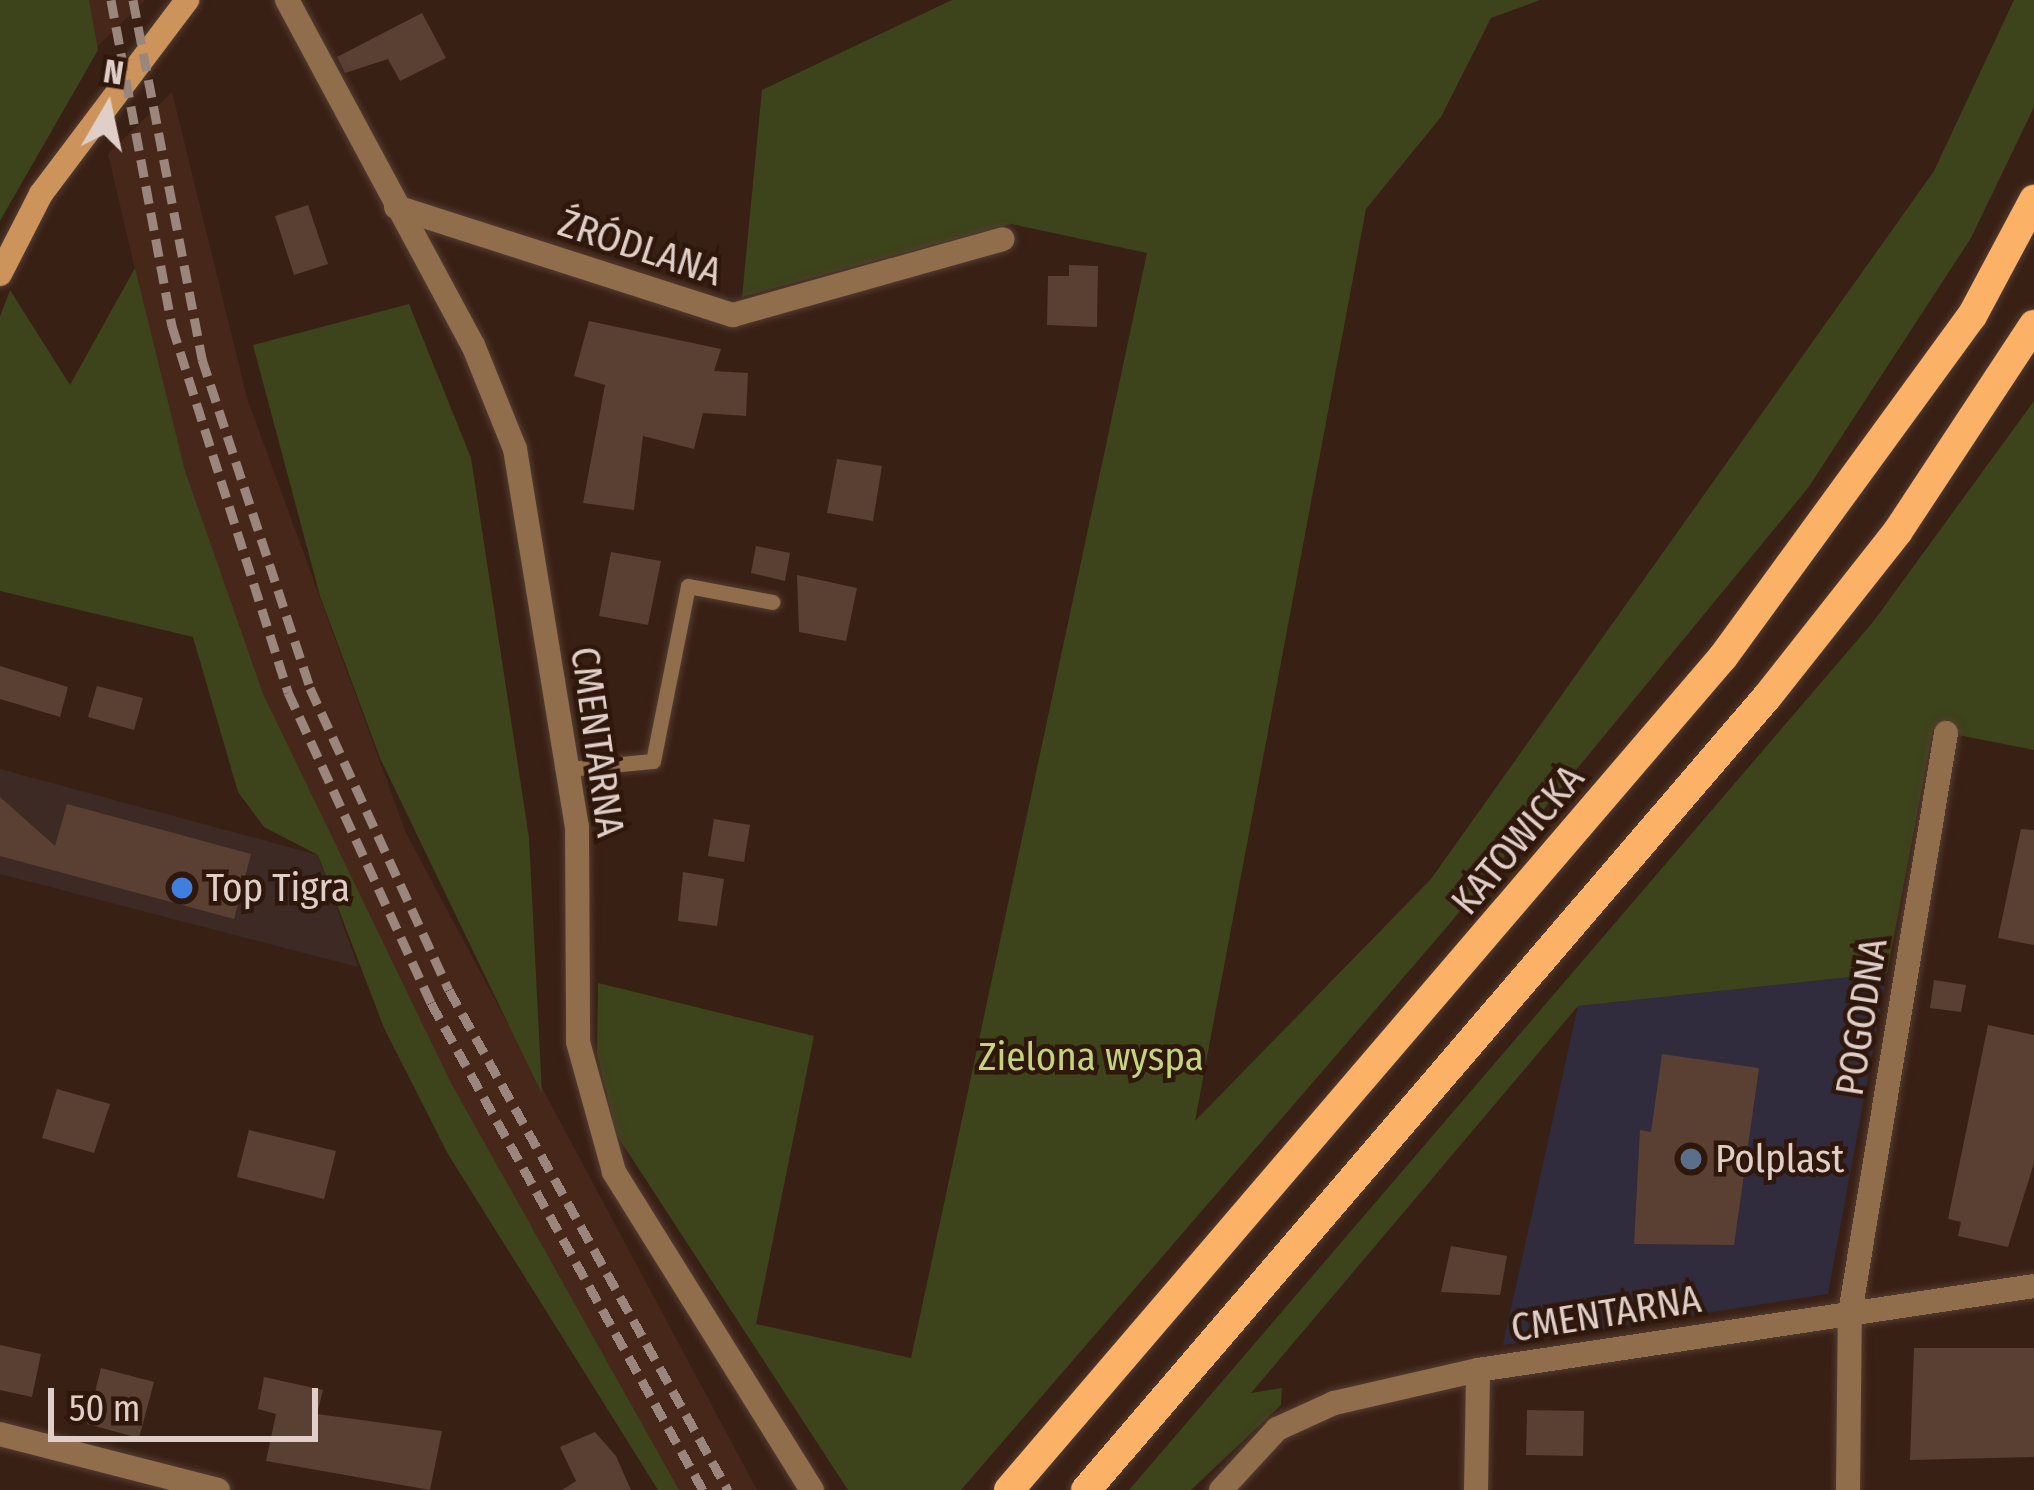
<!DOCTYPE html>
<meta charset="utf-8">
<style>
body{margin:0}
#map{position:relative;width:2034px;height:1490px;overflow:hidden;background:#392015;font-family:"Fira Sans Condensed",sans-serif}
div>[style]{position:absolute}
.commercial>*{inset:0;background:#3d2a25}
.industrial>*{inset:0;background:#302c3d}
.built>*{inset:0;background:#46271a}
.green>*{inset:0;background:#3d431b}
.building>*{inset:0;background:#5a3f33}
.roads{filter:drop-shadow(0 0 3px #543c32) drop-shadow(0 0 3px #543c32)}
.lane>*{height:15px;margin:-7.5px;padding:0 7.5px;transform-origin:7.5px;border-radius:7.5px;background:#906d4b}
.street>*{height:24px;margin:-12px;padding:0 12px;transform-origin:12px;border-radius:12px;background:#906d4b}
.secondary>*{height:24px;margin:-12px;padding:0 12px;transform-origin:12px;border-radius:12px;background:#cc945b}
.primary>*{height:30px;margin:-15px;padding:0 15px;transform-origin:15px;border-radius:15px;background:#fbb267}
.rail>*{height:9px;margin-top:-4.5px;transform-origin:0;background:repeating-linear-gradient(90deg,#9b867e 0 18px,transparent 0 27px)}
.dots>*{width:33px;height:33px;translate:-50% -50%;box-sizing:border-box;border:6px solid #2f170c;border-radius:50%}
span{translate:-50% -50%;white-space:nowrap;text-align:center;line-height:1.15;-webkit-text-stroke:9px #2f170c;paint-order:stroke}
.street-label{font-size:39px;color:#e0cfc8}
.poi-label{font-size:39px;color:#e0cfc8}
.left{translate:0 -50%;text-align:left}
.park-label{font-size:39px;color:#c4d479}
.north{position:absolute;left:48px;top:48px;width:120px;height:120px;-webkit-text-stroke:9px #2f170c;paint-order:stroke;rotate:9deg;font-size:33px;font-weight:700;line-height:48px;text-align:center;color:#e0cfc8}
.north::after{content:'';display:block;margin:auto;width:42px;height:54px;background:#e0cfc8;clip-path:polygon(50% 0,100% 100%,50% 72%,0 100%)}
.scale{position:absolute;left:48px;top:1388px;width:270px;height:54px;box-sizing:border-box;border:6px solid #e0cfc8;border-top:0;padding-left:15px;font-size:36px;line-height:42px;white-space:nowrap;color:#e0cfc8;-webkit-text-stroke:9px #2f170c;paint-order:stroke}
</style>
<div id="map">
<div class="commercial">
<i style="clip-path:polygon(0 769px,318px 855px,358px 967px,0 874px)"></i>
</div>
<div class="industrial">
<i style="clip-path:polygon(1887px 973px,1828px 1294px,1503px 1345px,1578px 1006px)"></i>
</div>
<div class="built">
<i style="clip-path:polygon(89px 0,145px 0,94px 50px)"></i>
<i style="clip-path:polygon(172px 92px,247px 398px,406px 833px,757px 1490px,674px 1490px,488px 1163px,280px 740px,179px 457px,108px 154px)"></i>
</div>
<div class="green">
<i style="clip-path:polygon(0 0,89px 0,98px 50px,0 221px)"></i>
<i style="clip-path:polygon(952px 0,1540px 0,1491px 18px,1441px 117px,1366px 209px,1195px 1121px,1431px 879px,1934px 171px,2014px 0,2034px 0,2034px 107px,1971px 238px,1808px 488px,1446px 928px,961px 1490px,848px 1490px,616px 1134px,597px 1054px,598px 983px,814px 1036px,756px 1324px,911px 1358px,1147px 253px,1011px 224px,742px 297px,762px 90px)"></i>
<i style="clip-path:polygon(135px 268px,185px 471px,264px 696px,451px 1083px,679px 1490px,658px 1490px,448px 1154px,384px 1028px,318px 855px,264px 827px,238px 792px,193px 637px,0 591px,0 317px,10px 290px,70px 385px)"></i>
<i style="clip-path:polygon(409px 304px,471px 458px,529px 838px,542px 1094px,380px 758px,320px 596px,253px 345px)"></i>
<i style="clip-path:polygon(2034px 401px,2034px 750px,1933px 730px,1887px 973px,1578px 1006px,1251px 1393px,1282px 1388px,1281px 1405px,1191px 1490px,1129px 1490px,1873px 622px)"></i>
</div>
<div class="building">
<i style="clip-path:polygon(422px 13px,446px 58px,400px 81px,388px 59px,345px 73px,337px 57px)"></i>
<i style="clip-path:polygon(308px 205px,328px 264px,294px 275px,275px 216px)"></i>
<i style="clip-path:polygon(1069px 265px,1098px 266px,1097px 327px,1047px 325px,1048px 276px,1069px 276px)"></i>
<i style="clip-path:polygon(589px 321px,721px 349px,714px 371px,748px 373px,746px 416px,703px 413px,694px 449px,643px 436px,634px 510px,583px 503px,605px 385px,574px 376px)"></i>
<i style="clip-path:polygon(837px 459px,882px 466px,873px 521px,827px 513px)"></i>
<i style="clip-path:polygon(756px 546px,790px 553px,785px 581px,751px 573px)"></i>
<i style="clip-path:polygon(611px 552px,661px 561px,648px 625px,599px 616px)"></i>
<i style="clip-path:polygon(797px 575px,857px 588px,846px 641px,799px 632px)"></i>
<i style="clip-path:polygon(0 666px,68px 687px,60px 717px,0 699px)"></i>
<i style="clip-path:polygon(97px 686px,143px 698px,134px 730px,88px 717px)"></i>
<i style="clip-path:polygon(0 797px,55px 846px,67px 804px,251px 854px,234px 919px,0 856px)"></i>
<i style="clip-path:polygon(714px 819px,750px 825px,744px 862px,708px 856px)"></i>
<i style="clip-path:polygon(2021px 829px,2034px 830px,2034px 945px,1998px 938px)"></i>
<i style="clip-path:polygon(683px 872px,724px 879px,717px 926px,678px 921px)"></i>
<i style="clip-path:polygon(1934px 980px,1966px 985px,1961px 1012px,1930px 1008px)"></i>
<i style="clip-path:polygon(1988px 1025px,2034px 1035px,2034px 1163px,2008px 1247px,1958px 1236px,1961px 1222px,1948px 1219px)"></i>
<i style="clip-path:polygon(1662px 1054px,1759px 1068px,1734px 1245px,1634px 1244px,1640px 1130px,1651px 1132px)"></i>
<i style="clip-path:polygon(57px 1089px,110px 1104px,94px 1153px,42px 1138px)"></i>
<i style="clip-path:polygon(249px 1130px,336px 1151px,324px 1199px,237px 1177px)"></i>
<i style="clip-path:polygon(1451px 1246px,1507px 1256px,1500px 1295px,1441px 1292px)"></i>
<i style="clip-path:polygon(0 1345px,41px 1354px,32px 1397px,0 1390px)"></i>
<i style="clip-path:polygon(1914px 1348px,2034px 1348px,2034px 1457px,1910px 1460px)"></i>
<i style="clip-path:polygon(101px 1368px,154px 1382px,139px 1438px,87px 1424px)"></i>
<i style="clip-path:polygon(264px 1377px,323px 1390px,317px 1414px,442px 1431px,430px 1490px,266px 1461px,276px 1414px,258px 1409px)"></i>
<i style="clip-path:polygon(1527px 1410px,1584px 1411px,1583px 1456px,1526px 1455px)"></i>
<i style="clip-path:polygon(595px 1432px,616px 1456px,631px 1490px,562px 1490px,576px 1481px,560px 1447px)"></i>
</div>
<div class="roads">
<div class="lane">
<i style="left:568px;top:769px;width:85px;rotate:-5.4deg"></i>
<i style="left:653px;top:761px;width:178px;rotate:-78.7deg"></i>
<i style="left:688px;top:586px;width:86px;rotate:10.7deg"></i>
</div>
<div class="street">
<i style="left:287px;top:0;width:392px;rotate:61.7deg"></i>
<i style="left:473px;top:345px;width:112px;rotate:68deg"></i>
<i style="left:515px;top:449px;width:382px;rotate:80.7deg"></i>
<i style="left:577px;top:826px;width:216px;rotate:89.7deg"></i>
<i style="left:578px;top:1042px;width:135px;rotate:74.5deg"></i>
<i style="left:614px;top:1172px;width:375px;rotate:58.1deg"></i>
<i style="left:396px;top:207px;width:354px;rotate:17.8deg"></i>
<i style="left:733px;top:315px;width:280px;rotate:-15.7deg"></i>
<i style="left:0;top:1434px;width:225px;rotate:14.4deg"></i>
<i style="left:1221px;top:1490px;width:83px;rotate:-47.4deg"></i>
<i style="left:1277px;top:1429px;width:63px;rotate:-24.5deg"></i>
<i style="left:1334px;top:1403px;width:148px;rotate:-12.9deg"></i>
<i style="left:1478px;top:1370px;width:562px;rotate:-8.59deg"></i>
<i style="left:1476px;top:1490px;width:120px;rotate:-89deg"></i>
<i style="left:1848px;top:1490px;width:177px;rotate:-89.4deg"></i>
<i style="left:1850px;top:1313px;width:588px;rotate:-80.6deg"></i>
</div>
<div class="secondary">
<i style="left:0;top:274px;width:90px;rotate:-62.9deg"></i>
<i style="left:41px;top:194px;width:243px;rotate:-53deg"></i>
</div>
<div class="primary">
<i style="left:1009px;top:1490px;width:1097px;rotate:-49.4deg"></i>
<i style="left:1723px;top:657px;width:422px;rotate:-53.9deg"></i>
<i style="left:1972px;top:316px;width:132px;rotate:-61.9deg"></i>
<i style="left:1086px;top:1490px;width:1045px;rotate:-49.35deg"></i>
<i style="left:1767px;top:697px;width:211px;rotate:-51.7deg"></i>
<i style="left:1898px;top:531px;width:247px;rotate:-56.6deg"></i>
</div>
</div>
<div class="rail">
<i style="left:111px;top:0;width:332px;rotate:79.4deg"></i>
<i style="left:172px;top:326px;width:384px;rotate:72.4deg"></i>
<i style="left:288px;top:692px;width:342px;rotate:65.3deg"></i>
<i style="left:431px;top:1003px;width:558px;rotate:60.82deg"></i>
<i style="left:133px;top:0;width:366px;rotate:79.1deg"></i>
<i style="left:202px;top:359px;width:346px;rotate:71.8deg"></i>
<i style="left:310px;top:688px;width:332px;rotate:65.3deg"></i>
<i style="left:449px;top:990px;width:573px;rotate:60.84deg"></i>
</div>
<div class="dots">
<i style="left:182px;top:888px;background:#3f7fe0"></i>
<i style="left:1691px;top:1159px;background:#5c6f8a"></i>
</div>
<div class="street-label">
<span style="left:640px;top:248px;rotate:18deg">ŹRÓDLANA</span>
<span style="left:597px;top:742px;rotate:82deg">CMENTARNA</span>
<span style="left:1518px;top:840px;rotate:-50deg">KATOWICKA</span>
<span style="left:1862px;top:1017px;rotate:-81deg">POGODNA</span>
<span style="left:1606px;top:1314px;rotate:-9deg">CMENTARNA</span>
</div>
<div class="poi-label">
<span class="left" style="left:206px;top:888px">Top Tigra</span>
<span class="left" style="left:1715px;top:1159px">Polplast</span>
</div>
<div class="park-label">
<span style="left:1091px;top:1057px">Zielona wyspa</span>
</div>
<div class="north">N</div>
<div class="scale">50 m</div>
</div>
